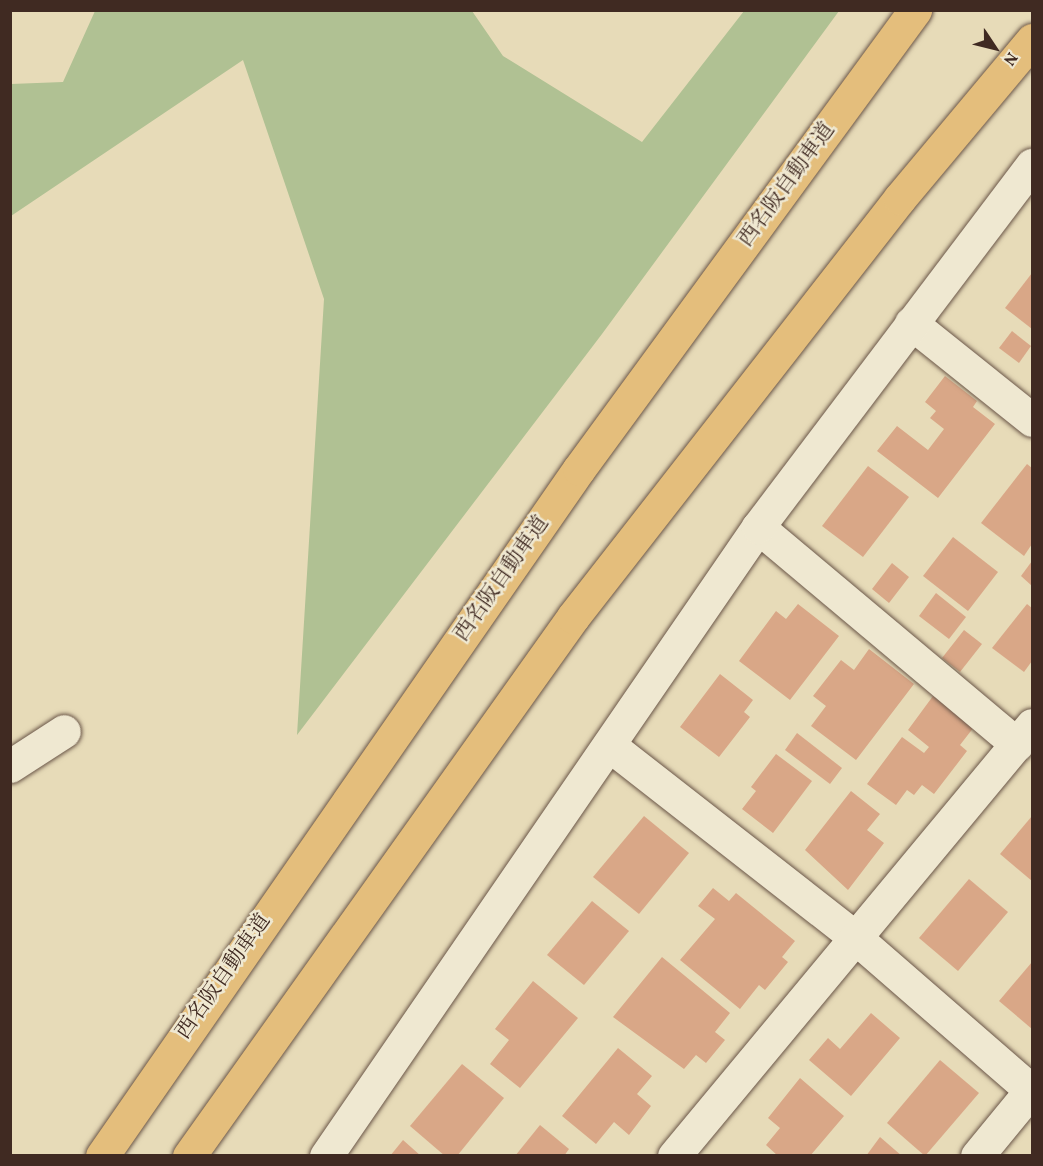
<!DOCTYPE html>
<meta charset="utf-8">
<style>
body{margin:0}
#map{position:relative;width:1043px;height:1166px;overflow:hidden;background:#e7dbb8;font-family:Vollkorn,"Noto Serif JP",serif}
div>[style]{position:absolute}
.green>*{inset:0;background:#b0c193}
.building>*{inset:0;background:#d9a787}
.roads{filter:drop-shadow(0 0 2px #6a5648) drop-shadow(0 0 2px #6a5648)}
.minor>*{height:33px;margin:-16.5px;padding:0 16.5px;transform-origin:16.5px;border-radius:16.5px;background:#efe8d1}
.motorway>*{height:33px;margin:-16.5px;padding:0 16.5px;transform-origin:16.5px;border-radius:16.5px;background:#e4be7c}
span{translate:-50% -50%;white-space:nowrap;text-align:center;line-height:1.15;-webkit-text-stroke:5px #efe8d1;paint-order:stroke}
.street-label{font-size:21px;color:#402a22}
.frame{position:absolute;inset:0;border:12px solid #402a22;pointer-events:none}
.north{position:absolute;left:965px;top:18px;width:60px;height:60px;-webkit-text-stroke:4px #efe8d1;paint-order:stroke;rotate:125deg;font-size:16px;font-weight:700;line-height:24px;text-align:center;color:#402a22}
.north::after{content:'';display:block;margin:auto;width:21px;height:27px;background:#402a22;clip-path:polygon(50% 0,100% 100%,50% 72%,0 100%)}
</style>
<div id="map">
<div class="green">
<i style="clip-path:polygon(95px 11px,472px 11px,503px 56px,642px 142px,744px 11px,839px 11px,602px 334px,297px 735px,324px 299px,243px 60px,11px 216px,11px 84px,63px 82px)"></i>
</div>
<div class="building">
<i style="clip-path:polygon(1032px 273px,1032px 329px,1005px 308px)"></i>
<i style="clip-path:polygon(1012px 331px,1031px 346px,1019px 363px,999px 348px)"></i>
<i style="clip-path:polygon(945px 376px,977px 401px,973px 407px,995px 424px,938px 498px,877px 451px,897px 426px,928px 450px,944px 429px,930px 418px,936px 411px,925px 402px)"></i>
<i style="clip-path:polygon(1027px 464px,1032px 468px,1032px 544px,1024px 556px,981px 523px)"></i>
<i style="clip-path:polygon(868px 466px,909px 497px,863px 557px,822px 526px)"></i>
<i style="clip-path:polygon(953px 537px,998px 572px,968px 611px,923px 576px)"></i>
<i style="clip-path:polygon(1032px 561px,1032px 586px,1021px 576px)"></i>
<i style="clip-path:polygon(892px 563px,909px 577px,889px 603px,872px 589px)"></i>
<i style="clip-path:polygon(936px 593px,966px 617px,949px 639px,919px 616px)"></i>
<i style="clip-path:polygon(798px 604px,839px 636px,790px 700px,739px 661px,776px 611px,786px 619px)"></i>
<i style="clip-path:polygon(1027px 604px,1032px 608px,1032px 661px,1024px 672px,992px 648px)"></i>
<i style="clip-path:polygon(964px 630px,982px 644px,960px 672px,942px 658px)"></i>
<i style="clip-path:polygon(869px 649px,914px 684px,856px 760px,811px 726px,826px 706px,813px 696px,841px 660px,854px 670px)"></i>
<i style="clip-path:polygon(720px 674px,753px 700px,744px 712px,750px 717px,719px 757px,680px 727px)"></i>
<i style="clip-path:polygon(933px 696px,974px 727px,960px 745px,967px 751px,934px 794px,922px 785px,914px 795px,907px 790px,896px 805px,867px 784px,902px 737px,924px 753px,929px 747px,908px 730px)"></i>
<i style="clip-path:polygon(797px 733px,842px 768px,830px 784px,785px 750px)"></i>
<i style="clip-path:polygon(776px 754px,812px 781px,773px 833px,742px 809px,756px 791px,751px 787px)"></i>
<i style="clip-path:polygon(851px 791px,880px 814px,867px 830px,884px 843px,848px 890px,805px 850px)"></i>
<i style="clip-path:polygon(644px 816px,689px 853px,639px 914px,593px 877px)"></i>
<i style="clip-path:polygon(1032px 816px,1032px 881px,1000px 854px)"></i>
<i style="clip-path:polygon(969px 879px,1008px 912px,958px 971px,919px 938px)"></i>
<i style="clip-path:polygon(713px 888px,729px 901px,736px 893px,795px 941px,782px 957px,788px 962px,765px 990px,759px 985px,740px 1009px,680px 960px,715px 919px,698px 906px)"></i>
<i style="clip-path:polygon(592px 901px,629px 931px,584px 985px,547px 955px)"></i>
<i style="clip-path:polygon(662px 957px,730px 1013px,715px 1032px,725px 1040px,706px 1063px,696px 1055px,684px 1069px,613px 1017px)"></i>
<i style="clip-path:polygon(1032px 962px,1032px 1029px,999px 1001px)"></i>
<i style="clip-path:polygon(533px 981px,578px 1018px,520px 1088px,490px 1064px,509px 1040px,495px 1029px)"></i>
<i style="clip-path:polygon(871px 1013px,900px 1038px,851px 1096px,809px 1060px,828px 1038px,840px 1049px)"></i>
<i style="clip-path:polygon(618px 1048px,652px 1076px,637px 1094px,651px 1106px,629px 1135px,614px 1122px,596px 1144px,562px 1116px)"></i>
<i style="clip-path:polygon(940px 1060px,979px 1093px,925px 1156px,887px 1123px)"></i>
<i style="clip-path:polygon(462px 1064px,504px 1098px,457px 1156px,445px 1156px,410px 1126px)"></i>
<i style="clip-path:polygon(800px 1078px,844px 1116px,810px 1156px,778px 1156px,766px 1145px,780px 1128px,768px 1118px)"></i>
<i style="clip-path:polygon(540px 1125px,569px 1149px,564px 1156px,515px 1156px)"></i>
<i style="clip-path:polygon(880px 1137px,902px 1156px,866px 1156px)"></i>
<i style="clip-path:polygon(403px 1140px,421px 1156px,390px 1156px)"></i>
</div>
<div class="roads">
<div class="minor">
<i style="left:911px;top:323px;width:155px;rotate:38.7deg"></i>
<i style="left:758px;top:527px;width:338px;rotate:40deg"></i>
<i style="left:609px;top:745px;width:315px;rotate:38deg"></i>
<i style="left:857px;top:939px;width:232px;rotate:41deg"></i>
<i style="left:10px;top:766px;width:64px;rotate:-32.9deg"></i>
<i style="left:326px;top:1156px;width:763px;rotate:-55.52deg"></i>
<i style="left:758px;top:527px;width:454px;rotate:-52.9deg"></i>
<i style="left:674px;top:1156px;width:560px;rotate:-50.29deg"></i>
<i style="left:977px;top:1156px;width:87px;rotate:-50.6deg"></i>
</div>
<div class="motorway">
<i style="left:102px;top:1156px;width:836px;rotate:-55.23deg"></i>
<i style="left:579px;top:469px;width:569px;rotate:-53.79deg"></i>
<i style="left:189px;top:1156px;width:662px;rotate:-54.53deg"></i>
<i style="left:573px;top:617px;width:531px;rotate:-52.03deg"></i>
<i style="left:900px;top:198px;width:206px;rotate:-50.1deg"></i>
</div>
</div>
<div class="street-label">
<span style="left:787px;top:185px;rotate:-54deg">西名阪自動車道</span>
<span style="left:502px;top:579px;rotate:-55deg">西名阪自動車道</span>
<span style="left:224px;top:977px;rotate:-55deg">西名阪自動車道</span>
</div>
<div class="frame"></div>
<div class="north">N</div>
</div>
